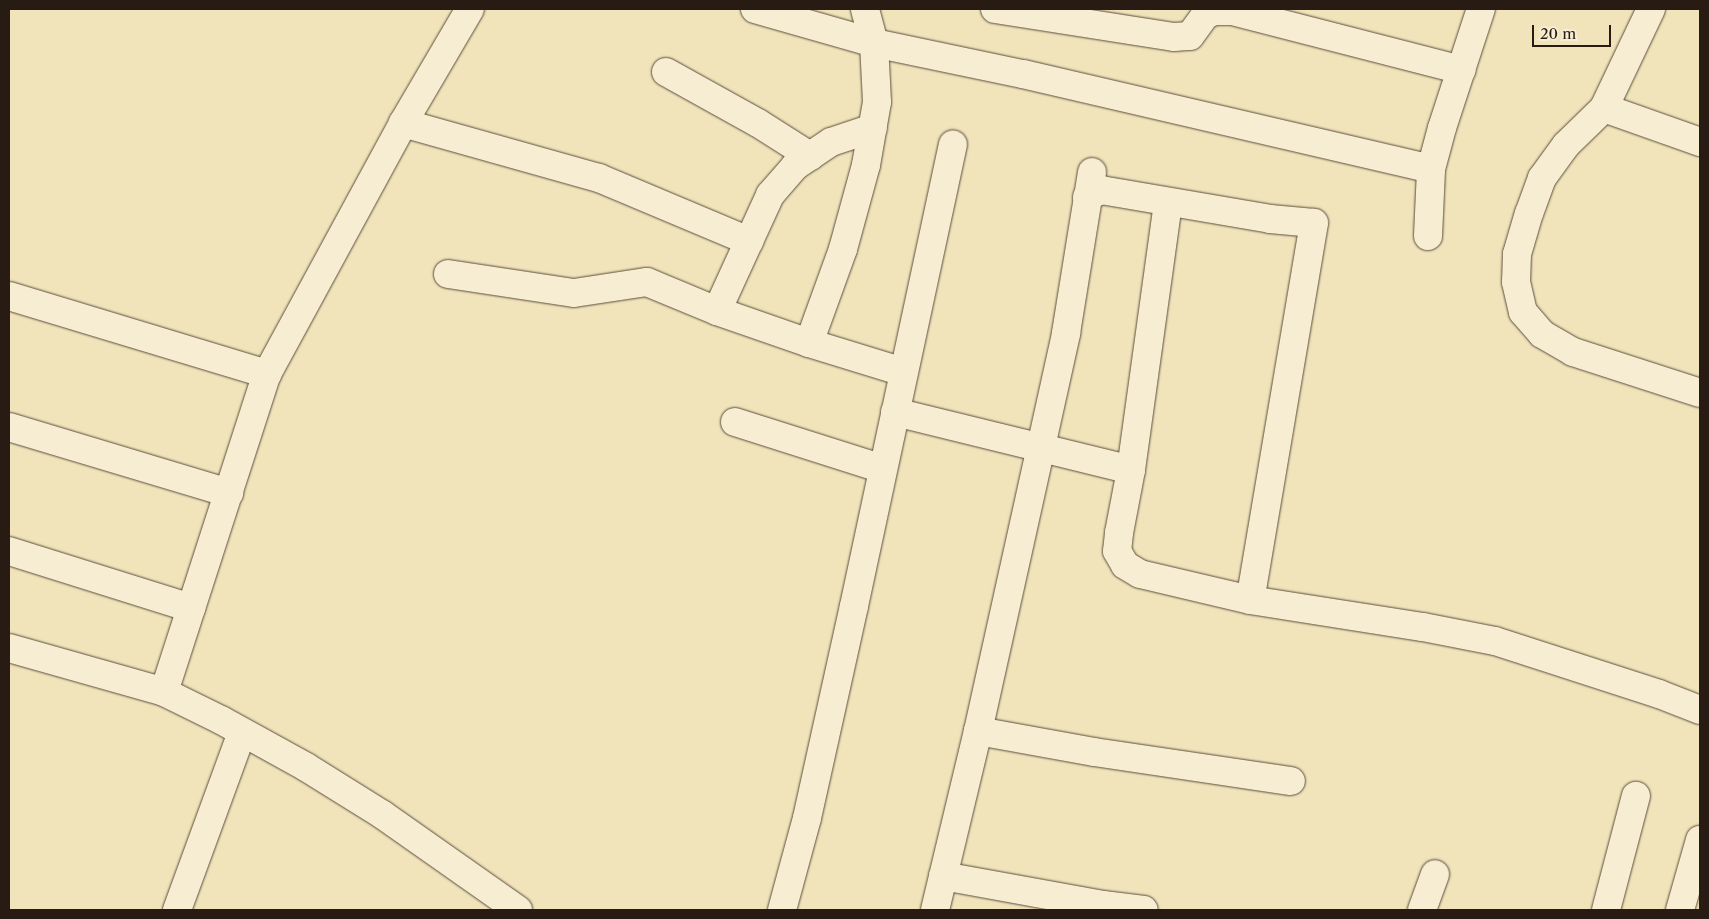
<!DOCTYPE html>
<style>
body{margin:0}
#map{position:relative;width:1709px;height:919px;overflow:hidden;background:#f1e4ba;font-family:"Libre Caslon Text",serif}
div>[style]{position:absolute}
.roads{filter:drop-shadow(0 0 1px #5a4d3d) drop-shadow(0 0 1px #5a4d3d)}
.minor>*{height:28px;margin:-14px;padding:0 14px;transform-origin:14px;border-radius:14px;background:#f6edd2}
span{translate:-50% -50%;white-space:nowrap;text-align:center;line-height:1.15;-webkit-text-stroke:5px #f6edd2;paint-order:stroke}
.frame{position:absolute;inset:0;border:10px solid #281b13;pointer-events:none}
.scale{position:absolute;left:1532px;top:25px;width:79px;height:22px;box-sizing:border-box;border:2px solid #281b13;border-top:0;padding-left:6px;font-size:15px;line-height:18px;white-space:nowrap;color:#281b13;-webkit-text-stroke:4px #f6edd2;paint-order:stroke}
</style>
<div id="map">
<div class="roads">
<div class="minor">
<i style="left:755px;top:9px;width:124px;rotate:15.9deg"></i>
<i style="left:874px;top:43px;width:152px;rotate:11.8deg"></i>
<i style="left:1023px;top:74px;width:419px;rotate:13.1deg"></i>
<i style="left:995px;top:9px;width:181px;rotate:8.9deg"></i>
<i style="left:1174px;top:37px;width:16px;rotate:-4deg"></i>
<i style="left:1190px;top:36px;width:26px;rotate:-54deg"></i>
<i style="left:1205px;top:15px;width:11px;rotate:-22deg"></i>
<i style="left:1215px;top:11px;width:17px"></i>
<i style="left:1232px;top:11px;width:237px;rotate:14.4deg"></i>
<i style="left:1651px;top:9px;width:110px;rotate:115.4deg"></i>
<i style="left:1604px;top:108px;width:53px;rotate:135.8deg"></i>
<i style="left:1566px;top:145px;width:41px;rotate:126deg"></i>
<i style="left:1542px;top:178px;width:37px;rotate:110deg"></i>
<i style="left:1529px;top:213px;width:43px;rotate:106.3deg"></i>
<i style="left:1517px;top:254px;width:28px;rotate:92deg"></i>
<i style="left:1516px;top:282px;width:31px;rotate:77deg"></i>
<i style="left:1523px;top:312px;width:29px;rotate:49deg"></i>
<i style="left:1542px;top:334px;width:36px;rotate:30deg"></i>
<i style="left:1573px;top:352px;width:133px;rotate:17.9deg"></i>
<i style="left:666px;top:72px;width:105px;rotate:29deg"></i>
<i style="left:758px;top:123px;width:62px;rotate:32.4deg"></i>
<i style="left:1604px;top:108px;width:102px;rotate:19.5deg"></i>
<i style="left:403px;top:123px;width:204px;rotate:15.7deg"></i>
<i style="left:599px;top:178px;width:163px;rotate:22.8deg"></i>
<i style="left:1087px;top:197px;width:16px;rotate:-27deg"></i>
<i style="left:1101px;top:190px;width:171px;rotate:9.7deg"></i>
<i style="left:1270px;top:219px;width:44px;rotate:5.2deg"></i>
<i style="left:1314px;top:223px;width:382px;rotate:99.6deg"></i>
<i style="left:1168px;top:203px;width:270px;rotate:97.9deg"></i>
<i style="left:1131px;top:470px;width:64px;rotate:100.8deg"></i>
<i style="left:1119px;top:533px;width:18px;rotate:96deg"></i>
<i style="left:1117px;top:551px;width:16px;rotate:60deg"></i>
<i style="left:1125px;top:565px;width:17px;rotate:31deg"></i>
<i style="left:1140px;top:574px;width:113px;rotate:13.3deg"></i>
<i style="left:1250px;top:600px;width:175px;rotate:8.9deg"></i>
<i style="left:1423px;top:627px;width:73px;rotate:11deg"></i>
<i style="left:1495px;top:641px;width:172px;rotate:17.9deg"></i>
<i style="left:1659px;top:694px;width:44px;rotate:21.3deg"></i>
<i style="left:1428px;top:236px;width:67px;rotate:-87.4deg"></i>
<i style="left:1431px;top:169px;width:42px;rotate:-75deg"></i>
<i style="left:1442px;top:128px;width:125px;rotate:-71.9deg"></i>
<i style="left:448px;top:274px;width:127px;rotate:8.6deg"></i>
<i style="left:574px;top:293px;width:74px;rotate:-8.6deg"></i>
<i style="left:647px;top:282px;width:76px;rotate:22.5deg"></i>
<i style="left:717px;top:311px;width:97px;rotate:19.2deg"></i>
<i style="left:809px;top:343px;width:100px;rotate:-70.1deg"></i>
<i style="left:843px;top:249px;width:87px;rotate:-74.7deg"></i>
<i style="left:866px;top:165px;width:64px;rotate:-80.1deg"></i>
<i style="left:877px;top:102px;width:59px;rotate:-92.9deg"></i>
<i style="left:874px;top:43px;width:35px;rotate:-105deg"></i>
<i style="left:9px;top:296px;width:270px;rotate:16.8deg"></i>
<i style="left:717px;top:311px;width:128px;rotate:-65.4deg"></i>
<i style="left:770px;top:195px;width:38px;rotate:-49deg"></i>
<i style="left:795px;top:166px;width:43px;rotate:-33.7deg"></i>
<i style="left:831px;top:142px;width:44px;rotate:-18.4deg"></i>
<i style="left:809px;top:343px;width:98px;rotate:17.1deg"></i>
<i style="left:895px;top:412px;width:243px;rotate:13.8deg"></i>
<i style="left:735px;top:422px;width:155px;rotate:17.6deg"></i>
<i style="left:9px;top:427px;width:230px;rotate:16.7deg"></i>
<i style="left:9px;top:551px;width:191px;rotate:17.4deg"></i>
<i style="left:9px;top:648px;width:161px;rotate:15.8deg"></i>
<i style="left:164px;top:692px;width:64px;rotate:26.2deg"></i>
<i style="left:221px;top:720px;width:97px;rotate:28.9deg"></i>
<i style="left:306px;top:767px;width:91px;rotate:31.9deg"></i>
<i style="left:383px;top:815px;width:165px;rotate:35.1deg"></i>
<i style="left:164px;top:692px;width:334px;rotate:-72.1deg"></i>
<i style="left:267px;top:374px;width:285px;rotate:-61.5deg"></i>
<i style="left:403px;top:123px;width:132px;rotate:-59.6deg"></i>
<i style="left:978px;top:731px;width:118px;rotate:10.3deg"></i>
<i style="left:1094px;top:752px;width:199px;rotate:8.4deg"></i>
<i style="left:943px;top:876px;width:163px;rotate:10.3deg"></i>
<i style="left:1103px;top:905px;width:41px;rotate:7deg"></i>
<i style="left:177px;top:910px;width:189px;rotate:-69.9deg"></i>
<i style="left:782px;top:910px;width:95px;rotate:-74.8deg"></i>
<i style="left:807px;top:818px;width:217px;rotate:-77.5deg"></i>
<i style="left:854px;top:606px;width:472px;rotate:-77.9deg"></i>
<i style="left:935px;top:910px;width:184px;rotate:-76.5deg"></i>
<i style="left:978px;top:731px;width:408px;rotate:-77.5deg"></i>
<i style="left:1066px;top:333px;width:163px;rotate:-80.8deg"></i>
<i style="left:1422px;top:910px;width:38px;rotate:-70deg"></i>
<i style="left:1606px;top:910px;width:118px;rotate:-75.3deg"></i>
<i style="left:1680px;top:910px;width:73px;rotate:-74.1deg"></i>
</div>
</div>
<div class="frame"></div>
<div class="scale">20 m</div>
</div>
